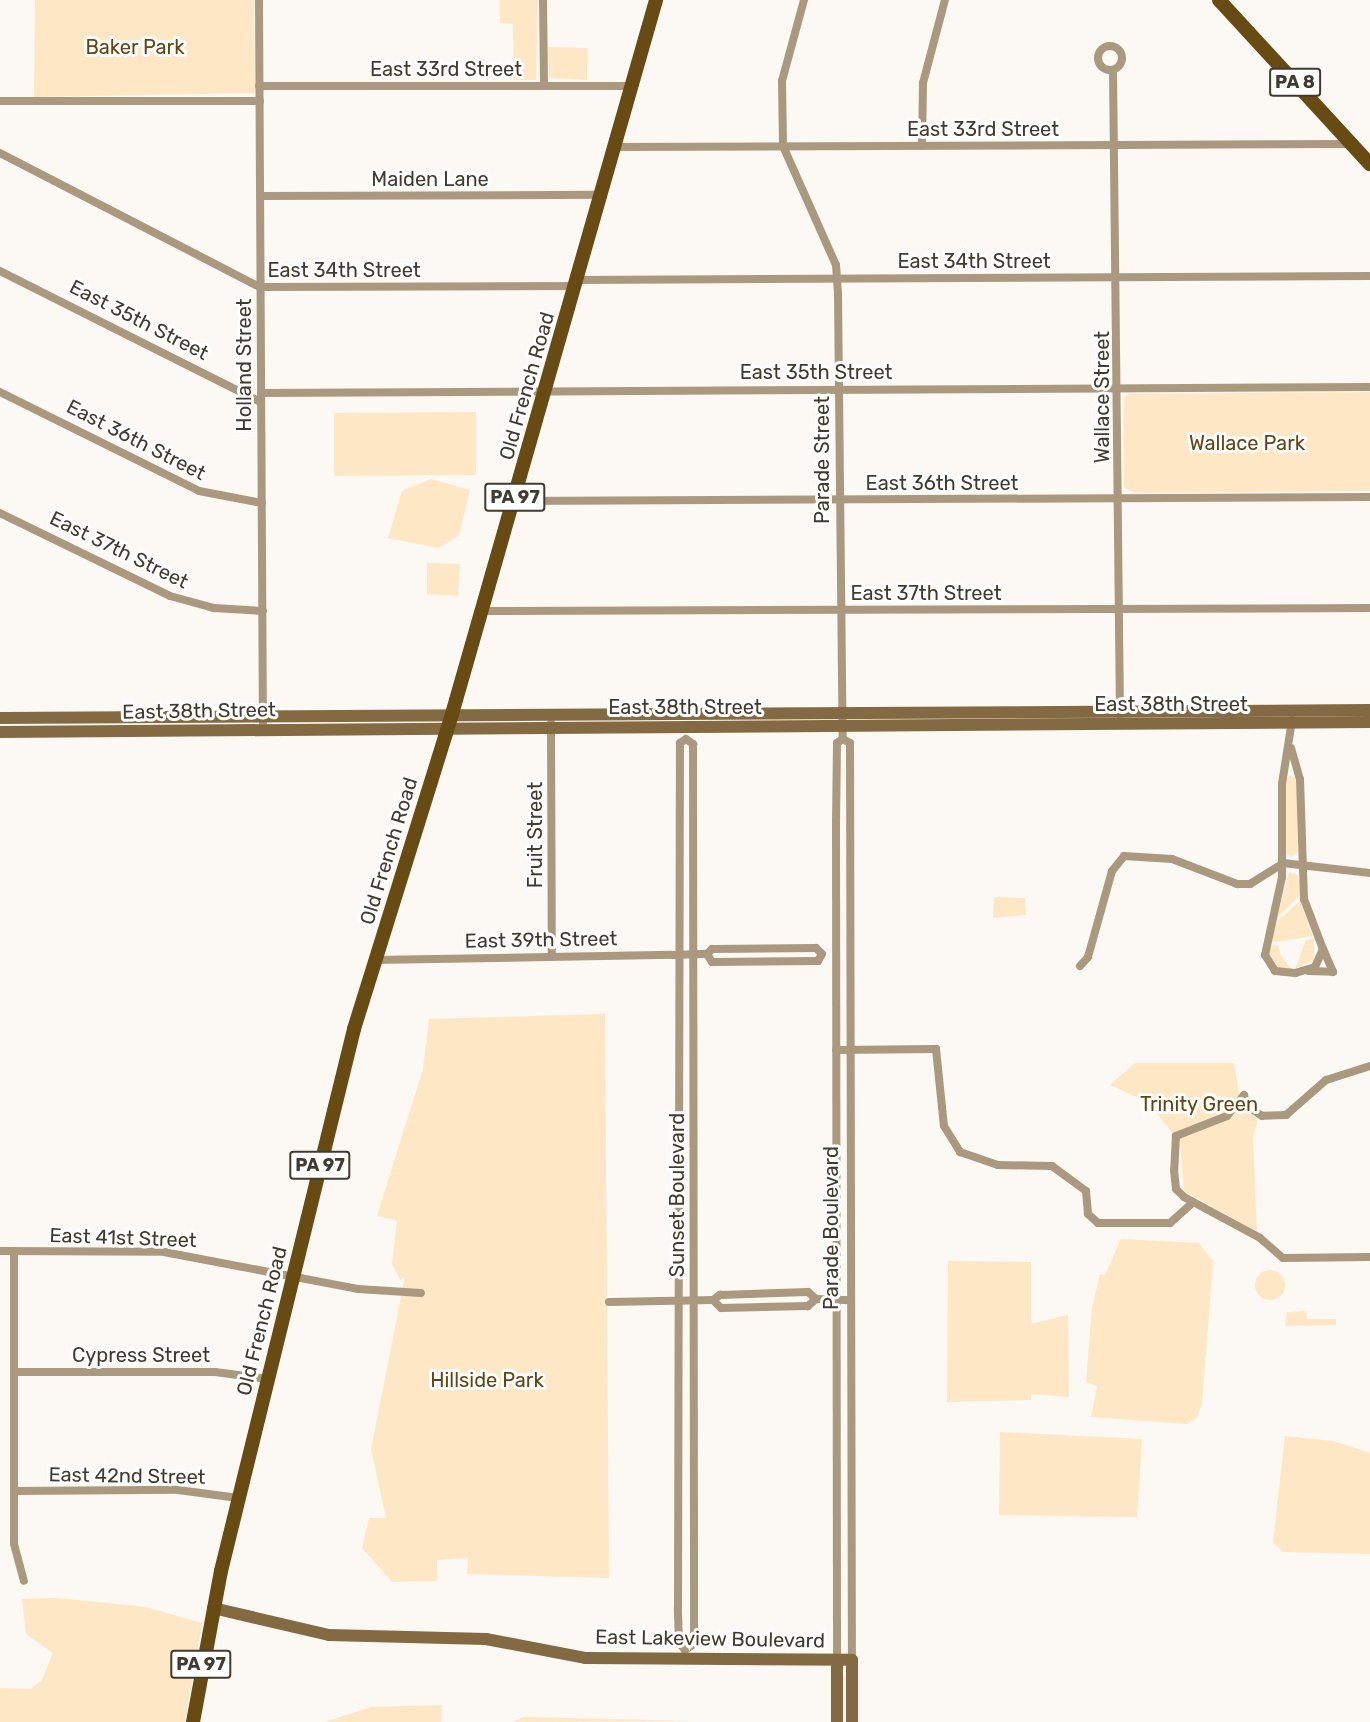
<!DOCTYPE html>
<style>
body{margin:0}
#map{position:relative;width:1370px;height:1722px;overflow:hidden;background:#fcf8f3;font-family:Rubik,sans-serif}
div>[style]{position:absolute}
.green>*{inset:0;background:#fee7c5}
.round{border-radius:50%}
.street>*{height:8px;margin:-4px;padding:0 4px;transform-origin:4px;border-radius:4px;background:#aa997f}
.street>.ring{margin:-4px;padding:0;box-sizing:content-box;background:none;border:8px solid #aa997f;border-radius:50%}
.secondary>*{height:12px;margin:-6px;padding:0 6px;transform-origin:6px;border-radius:6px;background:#846a43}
.primary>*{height:14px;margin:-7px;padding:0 7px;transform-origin:7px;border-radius:7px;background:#684a13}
span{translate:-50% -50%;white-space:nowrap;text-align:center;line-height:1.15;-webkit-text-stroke:6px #fff;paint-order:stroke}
.shield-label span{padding:2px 4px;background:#fff;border:2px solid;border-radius:4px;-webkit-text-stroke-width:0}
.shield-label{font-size:18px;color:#413a2f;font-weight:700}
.park-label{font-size:20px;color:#624514}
.street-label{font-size:20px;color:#413a2f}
</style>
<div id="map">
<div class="green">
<i style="clip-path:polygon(35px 0,254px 0,255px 93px,34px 97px)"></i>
<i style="clip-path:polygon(500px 0,538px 0,536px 80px,514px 80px,513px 24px,500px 23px)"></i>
<i style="clip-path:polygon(548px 47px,587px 48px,587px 80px,549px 78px)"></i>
<i style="clip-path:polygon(1370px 392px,1370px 491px,1135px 493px,1124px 487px,1124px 397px,1129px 394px)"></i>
<i style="clip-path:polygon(476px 412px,476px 475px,334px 476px,334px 413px)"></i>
<i style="clip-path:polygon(431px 479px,470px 490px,459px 536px,438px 548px,388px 538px,402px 491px)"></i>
<i style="clip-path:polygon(427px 563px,460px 564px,458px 596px,427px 594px)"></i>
<i style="clip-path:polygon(1291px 775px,1297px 779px,1298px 852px,1291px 857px,1286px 853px,1285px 779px)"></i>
<i style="clip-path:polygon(1289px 872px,1298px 875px,1300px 895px,1277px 918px)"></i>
<i style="clip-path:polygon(994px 897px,1025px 898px,1026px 915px,993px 918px)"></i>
<i style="clip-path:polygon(1300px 901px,1313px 936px,1269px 943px,1275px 923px)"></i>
<i style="clip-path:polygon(1314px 939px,1314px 960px,1295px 969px,1306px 940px)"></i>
<i style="clip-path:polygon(1278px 945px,1281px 956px,1291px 969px,1276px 968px,1269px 956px,1268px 947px)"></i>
<i style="clip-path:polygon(605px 1014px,609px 1578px,467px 1574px,468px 1558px,437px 1560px,437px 1581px,392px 1582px,362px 1548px,369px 1518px,386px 1518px,371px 1449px,405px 1277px,400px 1280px,392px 1264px,397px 1221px,377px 1216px,423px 1069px,429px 1019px)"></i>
<i style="clip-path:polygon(1135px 1063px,1234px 1063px,1241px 1105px,1258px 1119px,1253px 1138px,1257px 1232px,1184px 1191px,1180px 1143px,1148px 1102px,1110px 1085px)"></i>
<i style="clip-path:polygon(1121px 1239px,1199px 1243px,1213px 1261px,1202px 1404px,1197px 1418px,1187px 1424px,1091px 1417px,1097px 1386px,1086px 1382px,1092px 1308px,1100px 1274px,1105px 1275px)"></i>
<i style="clip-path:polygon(948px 1261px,1031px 1262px,1031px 1324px,1068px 1315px,1069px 1397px,1031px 1394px,1031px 1400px,947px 1402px)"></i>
<i class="round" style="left:1255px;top:1270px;width:30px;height:30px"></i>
<i style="clip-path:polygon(1306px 1311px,1307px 1319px,1336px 1319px,1336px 1325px,1285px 1326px,1287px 1312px)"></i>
<i style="clip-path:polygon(1000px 1432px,1142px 1439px,1137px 1517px,999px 1515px)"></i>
<i style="clip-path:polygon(1285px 1436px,1333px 1441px,1370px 1453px,1370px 1554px,1283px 1552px,1273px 1542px)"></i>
<i style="clip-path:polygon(57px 1598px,146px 1607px,202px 1623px,185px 1722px,0 1722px,0 1688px,31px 1689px,42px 1680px,53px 1653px,26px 1634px,22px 1599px)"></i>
<i style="clip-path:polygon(442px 1705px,441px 1722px,325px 1722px,371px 1707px)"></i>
<i style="clip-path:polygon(524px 1717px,695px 1721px,513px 1722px)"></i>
</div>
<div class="street">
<i style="left:259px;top:0;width:730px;rotate:89.69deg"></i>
<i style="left:543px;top:0;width:85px;rotate:89.3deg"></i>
<i style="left:804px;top:0;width:84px;rotate:105.2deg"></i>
<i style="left:782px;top:81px;width:65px;rotate:89.1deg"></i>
<i style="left:783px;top:146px;width:130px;rotate:66deg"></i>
<i style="left:836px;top:265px;width:30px;rotate:86deg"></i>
<i style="left:838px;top:295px;width:444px;rotate:89.4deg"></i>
<i style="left:843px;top:739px;width:7px;rotate:146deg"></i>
<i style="left:837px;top:743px;width:77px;rotate:90.7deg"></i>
<i style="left:836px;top:820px;width:840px;rotate:89.93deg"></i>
<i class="ring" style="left:1098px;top:46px;width:16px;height:16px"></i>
<i style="left:1113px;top:70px;width:645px;rotate:89.38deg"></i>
<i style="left:259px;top:86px;width:373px"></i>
<i style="left:0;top:101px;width:260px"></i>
<i style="left:922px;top:146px;width:63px;rotate:-89.1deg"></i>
<i style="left:923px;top:83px;width:86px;rotate:-75.2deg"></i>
<i style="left:615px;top:147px;width:736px;rotate:-0.23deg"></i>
<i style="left:0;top:153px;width:292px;rotate:27.3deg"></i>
<i style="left:260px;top:287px;width:316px;rotate:-0.2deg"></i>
<i style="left:260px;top:196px;width:341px;rotate:-0.2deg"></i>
<i style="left:0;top:271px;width:292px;rotate:26.7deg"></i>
<i style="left:578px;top:280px;width:792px;rotate:-0.29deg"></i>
<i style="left:0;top:392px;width:222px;rotate:26.4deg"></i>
<i style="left:199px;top:491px;width:64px;rotate:10.8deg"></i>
<i style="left:261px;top:393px;width:1109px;rotate:-0.31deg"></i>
<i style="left:514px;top:501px;width:856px;rotate:-0.27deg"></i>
<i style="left:0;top:513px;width:189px;rotate:26deg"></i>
<i style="left:170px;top:596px;width:46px;rotate:15.3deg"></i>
<i style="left:214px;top:608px;width:49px;rotate:3.5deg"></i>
<i style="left:482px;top:611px;width:888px;rotate:-0.19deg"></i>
<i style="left:551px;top:723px;width:233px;rotate:89.8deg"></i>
<i style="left:686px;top:739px;width:9px;rotate:36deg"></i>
<i style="left:693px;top:744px;width:814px;rotate:89.93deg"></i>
<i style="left:694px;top:1558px;width:86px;rotate:90deg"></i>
<i style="left:694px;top:1644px;width:11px;rotate:146deg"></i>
<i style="left:685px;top:1650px;width:9px;rotate:-131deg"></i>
<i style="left:679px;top:1643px;width:35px;rotate:-92deg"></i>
<i style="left:678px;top:1608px;width:865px;rotate:-89.87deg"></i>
<i style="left:680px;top:743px;width:7px;rotate:-34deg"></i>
<i style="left:843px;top:739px;width:8px;rotate:30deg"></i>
<i style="left:850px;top:743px;width:917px;rotate:89.88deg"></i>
<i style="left:1291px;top:748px;width:32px;rotate:74deg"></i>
<i style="left:1300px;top:779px;width:120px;rotate:88.1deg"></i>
<i style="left:1304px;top:899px;width:53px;rotate:69.2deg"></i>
<i style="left:1323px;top:949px;width:20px;rotate:114deg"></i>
<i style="left:1315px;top:967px;width:21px;rotate:163deg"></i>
<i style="left:1295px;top:973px;width:20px;rotate:-174deg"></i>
<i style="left:1275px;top:971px;width:19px;rotate:-122deg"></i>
<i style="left:1265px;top:955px;width:80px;rotate:-77.7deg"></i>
<i style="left:1282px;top:877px;width:93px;rotate:-90deg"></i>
<i style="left:1282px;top:784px;width:65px;rotate:-81.1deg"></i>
<i style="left:375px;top:960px;width:297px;rotate:-1deg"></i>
<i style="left:672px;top:955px;width:35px;rotate:-2deg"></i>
<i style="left:707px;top:954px;width:7px;rotate:-45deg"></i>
<i style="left:712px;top:949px;width:104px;rotate:-0.6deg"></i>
<i style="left:816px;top:948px;width:8px;rotate:45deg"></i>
<i style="left:822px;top:954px;width:8px;rotate:120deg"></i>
<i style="left:818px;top:961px;width:106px;rotate:179.5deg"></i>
<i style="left:712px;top:962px;width:9px;rotate:-122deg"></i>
<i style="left:1080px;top:966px;width:12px;rotate:-48deg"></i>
<i style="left:1088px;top:957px;width:89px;rotate:-74.4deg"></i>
<i style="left:1112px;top:871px;width:19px;rotate:-51deg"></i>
<i style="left:1124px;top:856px;width:48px;rotate:3.6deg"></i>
<i style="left:1172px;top:859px;width:70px;rotate:21deg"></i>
<i style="left:1237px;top:884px;width:13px"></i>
<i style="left:1250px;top:884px;width:39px;rotate:-32deg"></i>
<i style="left:1283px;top:863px;width:88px;rotate:6.6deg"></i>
<i style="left:1308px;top:971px;width:25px;rotate:2deg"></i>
<i style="left:1333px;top:972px;width:25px;rotate:-113deg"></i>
<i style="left:836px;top:1050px;width:100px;rotate:-0.6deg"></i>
<i style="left:936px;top:1049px;width:77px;rotate:84.1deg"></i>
<i style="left:944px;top:1126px;width:31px;rotate:58deg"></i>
<i style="left:960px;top:1152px;width:40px;rotate:18.9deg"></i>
<i style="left:998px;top:1165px;width:54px;rotate:1.1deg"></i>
<i style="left:1052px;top:1166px;width:42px;rotate:36.3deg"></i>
<i style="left:1086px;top:1191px;width:23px;rotate:85deg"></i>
<i style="left:1088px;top:1214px;width:13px;rotate:42deg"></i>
<i style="left:1098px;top:1223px;width:72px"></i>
<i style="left:1170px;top:1223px;width:30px;rotate:-42deg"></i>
<i style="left:1370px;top:1066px;width:46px;rotate:162.3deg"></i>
<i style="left:1326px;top:1080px;width:53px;rotate:138.8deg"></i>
<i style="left:1286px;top:1115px;width:24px;rotate:178deg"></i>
<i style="left:1262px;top:1116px;width:19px;rotate:-145deg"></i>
<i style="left:1246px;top:1105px;width:10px;rotate:-101deg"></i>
<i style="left:1244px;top:1095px;width:27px;rotate:129deg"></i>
<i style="left:1227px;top:1116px;width:55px;rotate:158.6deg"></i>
<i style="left:1176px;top:1136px;width:34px;rotate:93deg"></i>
<i style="left:1174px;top:1170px;width:19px;rotate:84deg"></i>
<i style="left:1176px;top:1189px;width:11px;rotate:45deg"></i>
<i style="left:1184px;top:1197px;width:86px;rotate:28.3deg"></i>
<i style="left:1260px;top:1238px;width:30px;rotate:41deg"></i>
<i style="left:1283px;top:1258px;width:87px;rotate:-0.7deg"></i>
<i style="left:0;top:1251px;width:164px;rotate:0.3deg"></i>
<i style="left:164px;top:1252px;width:197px;rotate:10.8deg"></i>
<i style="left:358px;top:1289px;width:63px;rotate:3.6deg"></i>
<i style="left:14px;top:1251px;width:293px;rotate:90deg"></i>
<i style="left:14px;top:1544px;width:38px;rotate:75deg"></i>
<i style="left:808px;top:1292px;width:11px;rotate:41deg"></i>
<i style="left:816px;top:1299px;width:11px;rotate:139deg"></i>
<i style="left:808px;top:1306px;width:87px;rotate:178.7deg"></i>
<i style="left:721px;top:1308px;width:11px;rotate:-135deg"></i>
<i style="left:713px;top:1300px;width:9px;rotate:-36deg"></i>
<i style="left:720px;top:1295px;width:88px;rotate:-2deg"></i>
<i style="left:816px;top:1299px;width:35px;rotate:2deg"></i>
<i style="left:609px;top:1302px;width:104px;rotate:-1.1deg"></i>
<i style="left:14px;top:1372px;width:201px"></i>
<i style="left:215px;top:1372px;width:53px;rotate:7.5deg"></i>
<i style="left:15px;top:1491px;width:163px;rotate:-0.4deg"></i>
<i style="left:178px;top:1490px;width:61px;rotate:7.6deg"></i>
</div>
<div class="secondary">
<i style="left:0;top:718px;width:1370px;rotate:-0.33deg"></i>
<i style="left:0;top:732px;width:1370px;rotate:-0.42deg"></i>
<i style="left:213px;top:1608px;width:119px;rotate:13.1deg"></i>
<i style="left:329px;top:1635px;width:157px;rotate:1.5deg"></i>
<i style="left:486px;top:1639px;width:102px;rotate:10.8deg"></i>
<i style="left:586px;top:1658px;width:266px;rotate:0.4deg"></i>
<i style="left:852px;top:1660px;width:62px;rotate:90deg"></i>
<i style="left:837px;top:1722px;width:62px;rotate:-90deg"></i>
</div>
<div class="primary">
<i style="left:1219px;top:0;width:223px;rotate:47.4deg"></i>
<i style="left:193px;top:1722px;width:154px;rotate:-79.5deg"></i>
<i style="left:221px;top:1571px;width:558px;rotate:-76.21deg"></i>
<i style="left:354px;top:1029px;width:330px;rotate:-72.7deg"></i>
<i style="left:452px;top:714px;width:743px;rotate:-74.05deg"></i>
</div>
<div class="shield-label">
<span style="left:1295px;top:82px">PA 8</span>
<span style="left:515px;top:497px">PA 97</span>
<span style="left:320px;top:1165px">PA 97</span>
<span style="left:201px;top:1664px">PA 97</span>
</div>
<div class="park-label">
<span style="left:135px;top:47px">Baker Park</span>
<span style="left:1247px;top:443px">Wallace Park</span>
<span style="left:1199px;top:1104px">Trinity Green</span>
<span style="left:487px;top:1380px">Hillside Park</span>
</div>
<div class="street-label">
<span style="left:446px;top:69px">East 33rd Street</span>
<span style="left:983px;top:129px">East 33rd Street</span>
<span style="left:430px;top:179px">Maiden Lane</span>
<span style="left:974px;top:261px">East 34th Street</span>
<span style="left:344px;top:270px">East 34th Street</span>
<span style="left:139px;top:320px;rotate:27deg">East 35th Street</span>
<span style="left:244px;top:365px;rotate:-90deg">Holland Street</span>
<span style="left:816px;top:372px">East 35th Street</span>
<span style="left:527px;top:386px;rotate:-74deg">Old French Road</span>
<span style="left:1102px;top:397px;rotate:-90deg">Wallace Street</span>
<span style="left:136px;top:440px;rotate:27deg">East 36th Street</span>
<span style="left:822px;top:460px;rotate:-90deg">Parade Street</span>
<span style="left:942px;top:483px">East 36th Street</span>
<span style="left:119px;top:550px;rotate:26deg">East 37th Street</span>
<span style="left:926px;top:593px">East 37th Street</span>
<span style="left:1171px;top:704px">East 38th Street</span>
<span style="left:685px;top:707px">East 38th Street</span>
<span style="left:199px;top:711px;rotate:-1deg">East 38th Street</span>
<span style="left:535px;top:835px;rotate:-90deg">Fruit Street</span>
<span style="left:389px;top:851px;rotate:-73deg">Old French Road</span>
<span style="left:541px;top:940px;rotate:-1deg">East 39th Street</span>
<span style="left:677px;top:1195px;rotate:-90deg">Sunset Boulevard</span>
<span style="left:831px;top:1228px;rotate:-90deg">Parade Boulevard</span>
<span style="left:123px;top:1238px;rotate:2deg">East 41st Street</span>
<span style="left:262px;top:1321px;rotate:-76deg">Old French Road</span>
<span style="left:141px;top:1355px">Cypress Street</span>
<span style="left:127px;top:1476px;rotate:1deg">East 42nd Street</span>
<span style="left:710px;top:1639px;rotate:1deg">East Lakeview Boulevard</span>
</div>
</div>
